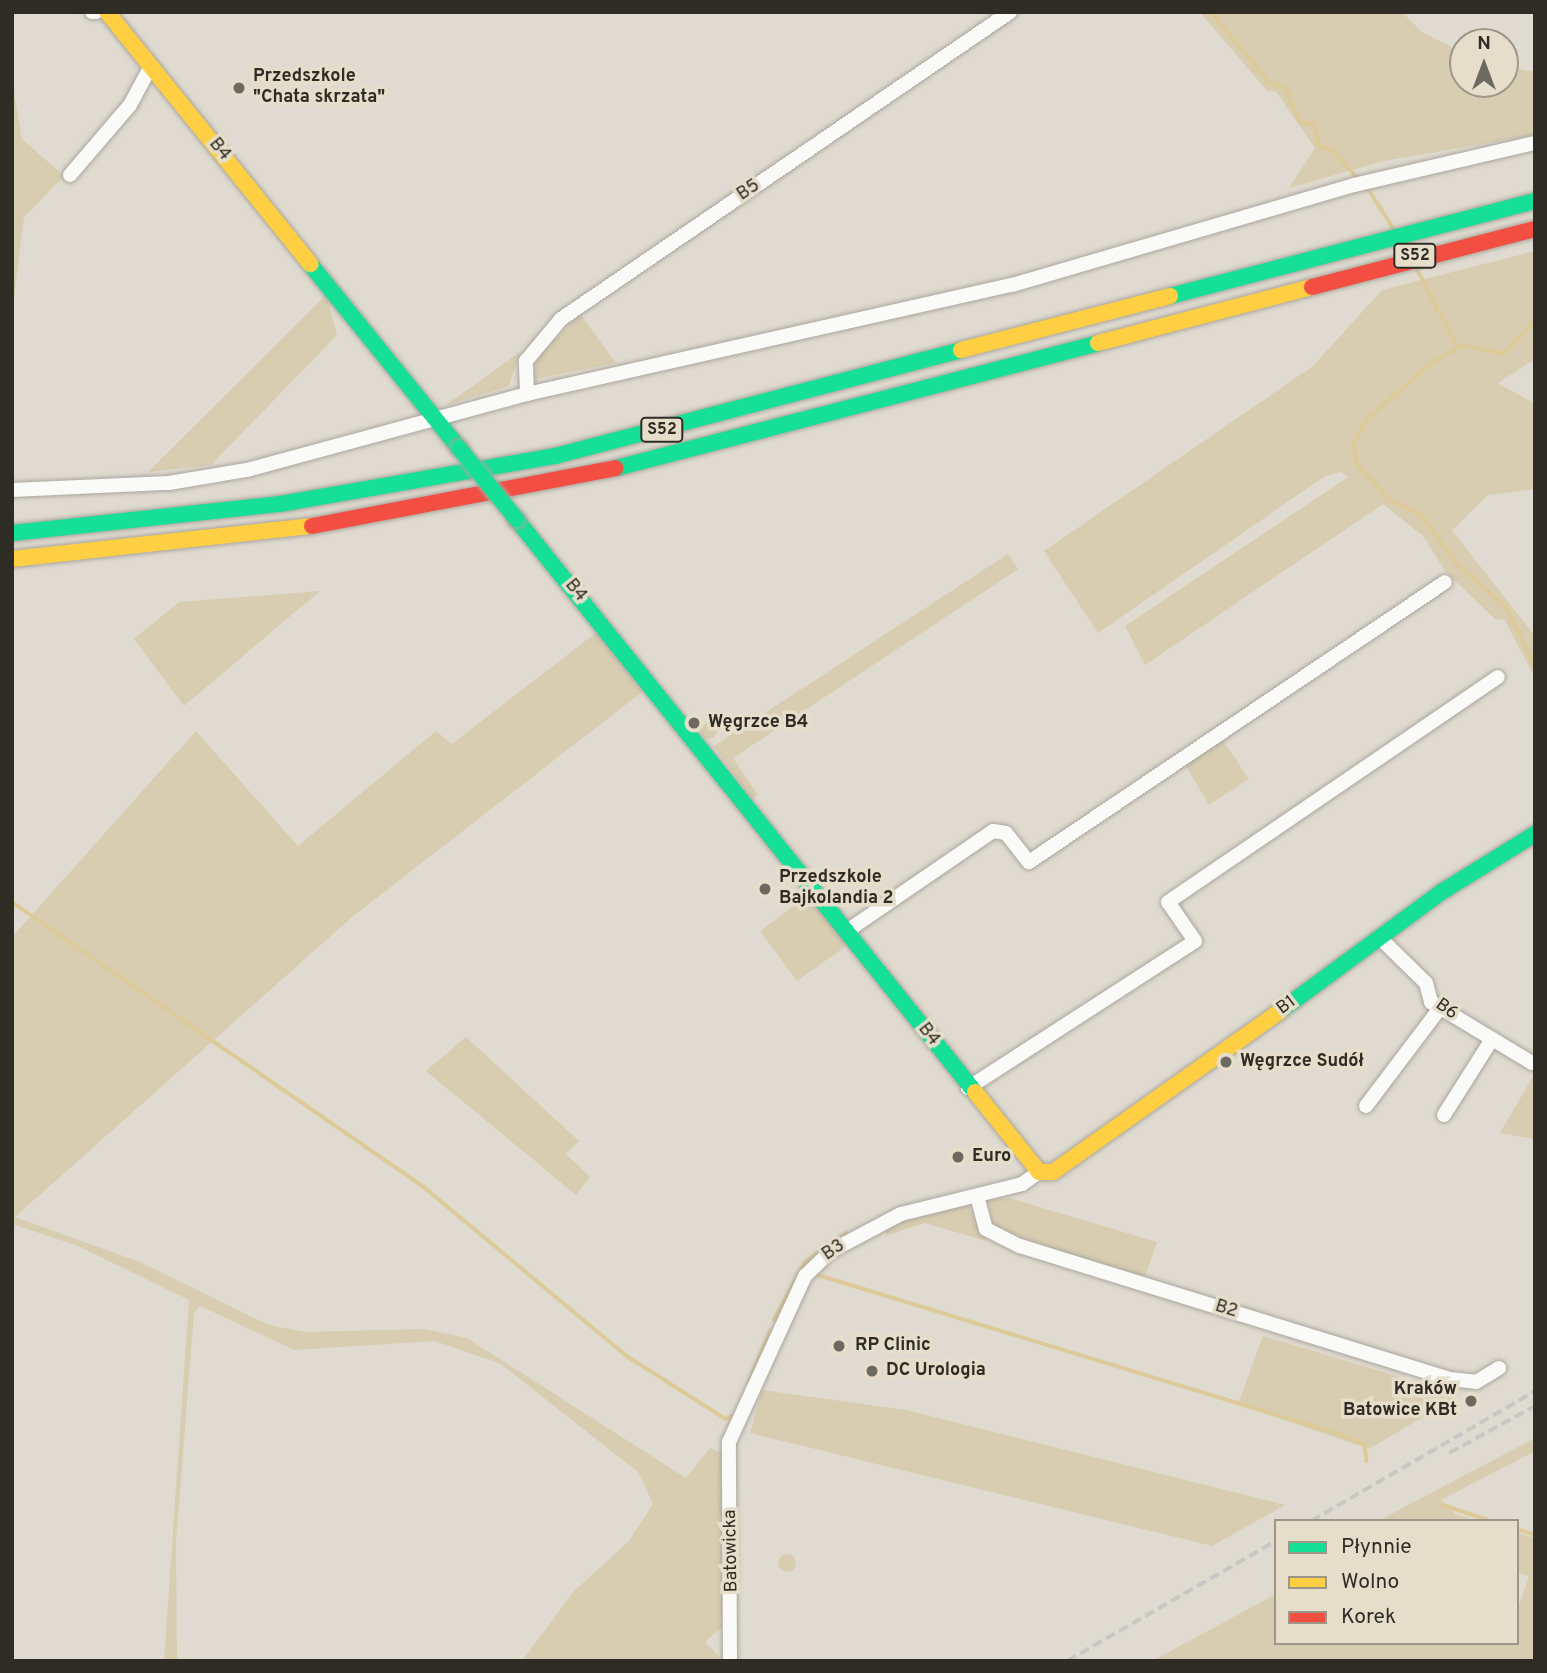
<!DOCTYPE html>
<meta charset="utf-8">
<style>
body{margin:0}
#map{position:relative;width:1547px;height:1673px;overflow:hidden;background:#e0dbd0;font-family:Overpass,sans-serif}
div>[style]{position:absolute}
.green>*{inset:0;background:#d8cdb1}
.round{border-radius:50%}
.stream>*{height:3.5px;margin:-1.75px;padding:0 1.75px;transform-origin:1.75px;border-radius:1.75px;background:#ddca99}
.roads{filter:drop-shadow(0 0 2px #aaa69e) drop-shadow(0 0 2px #aaa69e)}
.street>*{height:14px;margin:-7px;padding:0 7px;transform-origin:7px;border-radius:7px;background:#fafaf8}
.fast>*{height:16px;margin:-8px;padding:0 8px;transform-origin:8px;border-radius:8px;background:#16e098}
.slow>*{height:16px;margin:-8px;padding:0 8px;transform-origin:8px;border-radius:8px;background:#ffcf43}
.jam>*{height:16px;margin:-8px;padding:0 8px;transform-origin:8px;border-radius:8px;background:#f24e42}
.rail>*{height:3.5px;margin-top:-1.75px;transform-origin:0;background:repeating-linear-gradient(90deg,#c8c7c4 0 10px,transparent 0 15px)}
.bridges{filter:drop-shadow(0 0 2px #aaa69e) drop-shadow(0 0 2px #aaa69e)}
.fast-bridge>*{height:16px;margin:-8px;padding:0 8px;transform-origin:8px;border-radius:8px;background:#16e098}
.dots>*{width:19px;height:19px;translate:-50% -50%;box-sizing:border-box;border:4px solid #e6deca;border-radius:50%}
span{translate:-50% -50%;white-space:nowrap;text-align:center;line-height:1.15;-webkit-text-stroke:7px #e6deca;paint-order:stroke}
.shield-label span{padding:2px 5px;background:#e6deca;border:2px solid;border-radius:5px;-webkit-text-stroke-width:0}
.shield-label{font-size:16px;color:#2e2c24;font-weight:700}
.poi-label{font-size:18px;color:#2e2c24;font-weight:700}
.left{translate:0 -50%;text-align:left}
.right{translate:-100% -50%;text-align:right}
.street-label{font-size:18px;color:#2e2c24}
.frame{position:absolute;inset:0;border:14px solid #2e2c24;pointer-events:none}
.legend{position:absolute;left:1274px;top:1519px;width:245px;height:126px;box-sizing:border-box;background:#e6deca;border:2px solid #9c9788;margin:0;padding:9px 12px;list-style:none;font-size:21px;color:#2e2c24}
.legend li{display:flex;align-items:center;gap:14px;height:35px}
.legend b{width:35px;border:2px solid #9c9788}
.north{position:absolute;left:1449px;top:28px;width:70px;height:70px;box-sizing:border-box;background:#e6deca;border:2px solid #9c9788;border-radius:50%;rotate:0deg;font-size:19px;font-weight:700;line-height:28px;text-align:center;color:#2e2c24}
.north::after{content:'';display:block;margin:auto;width:24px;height:32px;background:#6c6960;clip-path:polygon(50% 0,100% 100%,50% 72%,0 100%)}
</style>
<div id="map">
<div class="green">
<i style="clip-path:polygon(1200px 12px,1402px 12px,1422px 32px,1463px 53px,1463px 84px,1505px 84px,1505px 67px,1535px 72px,1535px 135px,1384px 161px,1289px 188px,1315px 148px,1276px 92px,1267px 91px)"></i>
<i style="clip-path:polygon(12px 80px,22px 139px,64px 176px,24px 217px,12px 314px)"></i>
<i style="clip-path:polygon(1535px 251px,1535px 359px,1498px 383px,1535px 404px,1535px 489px,1488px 495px,1452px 530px,1535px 636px,1535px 678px,1504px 619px,1496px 620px,1445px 571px,1423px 536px,1383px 504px,1145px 665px,1125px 626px,1348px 477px,1341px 472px,1325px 476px,1098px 633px,1044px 551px,1313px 366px,1382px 290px)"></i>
<i style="clip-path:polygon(326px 295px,337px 335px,211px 465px,148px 472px)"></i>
<i style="clip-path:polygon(580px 314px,616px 363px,535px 379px,536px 358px)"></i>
<i style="clip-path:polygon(520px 352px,509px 386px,446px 405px)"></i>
<i style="clip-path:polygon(1008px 554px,1018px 569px,733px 758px,758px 795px,752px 799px,714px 746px)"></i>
<i style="clip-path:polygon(320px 591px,184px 706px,134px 639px,179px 602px)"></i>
<i style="clip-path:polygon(598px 631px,642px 692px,352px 917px,15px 1217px,140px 1262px,269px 1325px,305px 1332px,424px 1329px,467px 1338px,686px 1478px,710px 1448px,723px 1453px,725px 1596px,722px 1627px,705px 1642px,723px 1661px,522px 1661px,574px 1591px,628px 1542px,653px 1504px,639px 1473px,501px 1364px,435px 1341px,294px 1350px,200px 1306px,194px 1313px,176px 1543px,177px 1661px,164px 1661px,189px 1300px,78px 1246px,12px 1224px,12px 937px,196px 731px,298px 846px,436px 731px,452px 744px)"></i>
<i class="round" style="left:701px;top:723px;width:16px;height:16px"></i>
<i style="clip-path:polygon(1222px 739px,1249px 779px,1209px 805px,1185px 764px)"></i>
<i style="clip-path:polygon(808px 896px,849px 944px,797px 981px,760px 931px)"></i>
<i style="clip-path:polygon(466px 1037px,579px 1141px,566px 1154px,590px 1177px,576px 1195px,426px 1071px)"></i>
<i style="clip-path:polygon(1535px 1073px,1535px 1139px,1500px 1133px)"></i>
<i style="clip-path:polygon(1009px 1198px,1157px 1242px,1143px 1282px,993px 1227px,988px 1200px)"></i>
<i style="clip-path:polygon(967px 1204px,987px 1241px,924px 1223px,886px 1236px,885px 1228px,910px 1218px)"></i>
<i style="clip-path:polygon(1263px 1336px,1460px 1395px,1369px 1449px,1238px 1404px)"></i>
<i style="clip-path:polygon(762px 1390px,906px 1410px,1285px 1505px,1212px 1546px,750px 1433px)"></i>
<i style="clip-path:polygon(1535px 1438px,1535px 1451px,1441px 1500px,1455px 1514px,1478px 1521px,1378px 1521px)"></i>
<i style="clip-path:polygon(1517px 1533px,1535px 1538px,1535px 1661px,1152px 1661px,1276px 1594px,1276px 1643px,1517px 1643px,1517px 1610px,1529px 1576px,1517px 1573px)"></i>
<i class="round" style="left:778px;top:1554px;width:18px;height:18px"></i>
</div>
<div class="stream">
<i style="left:1211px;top:12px;width:92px;rotate:50.3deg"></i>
<i style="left:1270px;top:83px;width:17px;rotate:17deg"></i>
<i style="left:1286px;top:88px;width:38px;rotate:67deg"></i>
<i style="left:1301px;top:123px;width:14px;rotate:4deg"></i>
<i style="left:1315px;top:124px;width:22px;rotate:80deg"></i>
<i style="left:1319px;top:146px;width:15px;rotate:16deg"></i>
<i style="left:1333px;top:150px;width:38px;rotate:49deg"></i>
<i style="left:1367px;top:187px;width:50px;rotate:57.3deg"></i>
<i style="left:1417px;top:269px;width:88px;rotate:62.3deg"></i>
<i style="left:1535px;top:322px;width:45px;rotate:134.1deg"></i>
<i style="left:1504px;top:354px;width:42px;rotate:-169deg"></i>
<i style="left:1463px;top:346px;width:37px;rotate:151deg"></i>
<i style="left:1431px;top:364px;width:86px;rotate:138.8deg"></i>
<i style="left:1366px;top:421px;width:28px;rotate:116deg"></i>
<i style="left:1354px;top:446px;width:19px;rotate:78deg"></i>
<i style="left:1358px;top:465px;width:47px;rotate:47.6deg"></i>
<i style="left:1390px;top:500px;width:35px;rotate:25deg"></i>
<i style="left:1422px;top:515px;width:59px;rotate:54.7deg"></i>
<i style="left:1456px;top:563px;width:68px;rotate:41.4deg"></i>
<i style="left:1507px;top:608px;width:65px;rotate:64.6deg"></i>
<i style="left:12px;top:902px;width:501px;rotate:34.67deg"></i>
<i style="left:424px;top:1187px;width:264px;rotate:39.8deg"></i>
<i style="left:627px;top:1356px;width:117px;rotate:32.5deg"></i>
<i style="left:726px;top:1419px;width:9px;rotate:-27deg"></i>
<i style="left:818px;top:1275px;width:545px;rotate:16.97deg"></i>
<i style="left:1339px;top:1434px;width:28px;rotate:23deg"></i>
<i style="left:1365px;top:1445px;width:16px;rotate:83deg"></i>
<i style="left:774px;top:1320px;width:66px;rotate:-61.9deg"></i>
<i style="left:805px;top:1262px;width:50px;rotate:-35.3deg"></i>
<i style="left:748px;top:1384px;width:57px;rotate:-67.5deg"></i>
<i style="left:1443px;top:1505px;width:51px;rotate:18.4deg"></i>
<i style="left:1517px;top:1529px;width:19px;rotate:18deg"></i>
</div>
<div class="roads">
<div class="street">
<i style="left:92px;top:12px;width:4px"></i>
<i style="left:70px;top:175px;width:92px;rotate:-49.4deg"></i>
<i style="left:130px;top:105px;width:44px;rotate:-61.7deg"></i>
<i style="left:527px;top:394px;width:33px;rotate:-92deg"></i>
<i style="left:526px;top:361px;width:55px;rotate:-50.2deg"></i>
<i style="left:561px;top:319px;width:544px;rotate:-34.36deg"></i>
<i style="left:12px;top:490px;width:157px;rotate:-2.6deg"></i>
<i style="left:169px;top:483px;width:79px;rotate:-9.5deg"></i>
<i style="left:247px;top:470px;width:290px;rotate:-15.2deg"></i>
<i style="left:527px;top:394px;width:497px;rotate:-12.7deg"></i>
<i style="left:1012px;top:285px;width:356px;rotate:-16.3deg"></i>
<i style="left:1354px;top:185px;width:186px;rotate:-13.1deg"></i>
<i style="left:847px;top:931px;width:177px;rotate:-34.4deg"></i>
<i style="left:993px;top:831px;width:13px;rotate:9deg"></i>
<i style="left:1006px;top:833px;width:37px;rotate:52deg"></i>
<i style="left:1029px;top:862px;width:501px;rotate:-33.94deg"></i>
<i style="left:1380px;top:938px;width:64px;rotate:44.4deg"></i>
<i style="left:1426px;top:983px;width:20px;rotate:75deg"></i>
<i style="left:1431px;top:1002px;width:118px;rotate:31.1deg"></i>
<i style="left:968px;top:1088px;width:270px;rotate:-32.9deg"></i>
<i style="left:1195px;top:941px;width:47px;rotate:-124.7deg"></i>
<i style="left:1168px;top:902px;width:399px;rotate:-34.3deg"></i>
<i style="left:1366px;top:1106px;width:123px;rotate:-52.9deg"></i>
<i style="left:1444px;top:1115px;width:90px;rotate:-57.7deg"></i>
<i style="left:977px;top:1196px;width:34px;rotate:75deg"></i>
<i style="left:986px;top:1229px;width:38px;rotate:27deg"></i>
<i style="left:1020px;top:1246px;width:449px;rotate:17.2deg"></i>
<i style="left:1449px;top:1379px;width:27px;rotate:6deg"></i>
<i style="left:1476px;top:1382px;width:27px;rotate:-31deg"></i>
<i style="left:730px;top:1661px;width:219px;rotate:-90.3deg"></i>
<i style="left:729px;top:1442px;width:183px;rotate:-65.4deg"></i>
<i style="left:805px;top:1276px;width:36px;rotate:-44deg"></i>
<i style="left:831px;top:1251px;width:79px;rotate:-27.9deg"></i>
<i style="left:901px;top:1214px;width:125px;rotate:-13.9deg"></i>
<i style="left:1022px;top:1184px;width:21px;rotate:-35deg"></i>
</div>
<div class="fast">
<i style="left:310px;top:264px;width:237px;rotate:51deg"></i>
<i style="left:1170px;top:296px;width:377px;rotate:-14.6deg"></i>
<i style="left:616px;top:468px;width:498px;rotate:-14.5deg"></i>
<i style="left:517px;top:520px;width:733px;rotate:51.32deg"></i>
<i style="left:12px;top:533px;width:270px;rotate:-6.2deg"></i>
<i style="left:280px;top:504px;width:279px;rotate:-9.9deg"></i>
<i style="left:555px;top:456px;width:420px;rotate:-14.6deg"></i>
<i style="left:1280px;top:1011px;width:202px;rotate:-36.4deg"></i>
<i style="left:1443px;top:891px;width:108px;rotate:-31.8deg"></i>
</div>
<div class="slow">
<i style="left:107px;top:12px;width:324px;rotate:51.1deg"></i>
<i style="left:1098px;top:343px;width:221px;rotate:-14.7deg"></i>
<i style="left:961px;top:350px;width:216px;rotate:-14.5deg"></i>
<i style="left:12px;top:559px;width:302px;rotate:-6.3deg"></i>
<i style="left:975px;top:1092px;width:102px;rotate:51.3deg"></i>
<i style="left:1039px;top:1172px;width:14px"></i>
<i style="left:1053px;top:1172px;width:278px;rotate:-35.3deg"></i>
</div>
<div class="jam">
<i style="left:1312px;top:287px;width:230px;rotate:-14.6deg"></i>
<i style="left:312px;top:526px;width:309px;rotate:-10.8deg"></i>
</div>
</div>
<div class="rail">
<i style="left:1449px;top:1453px;width:98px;rotate:-28.7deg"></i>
<i style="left:1311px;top:1521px;width:259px;rotate:-30.1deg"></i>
<i style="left:1067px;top:1661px;width:241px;rotate:-29.9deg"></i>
</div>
<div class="bridges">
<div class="fast-bridge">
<i style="left:459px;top:448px;width:92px;rotate:51.1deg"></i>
</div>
</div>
<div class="dots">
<i style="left:239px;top:88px;background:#6c6960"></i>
<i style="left:694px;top:723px;background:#6c6960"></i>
<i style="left:765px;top:889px;background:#6c6960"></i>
<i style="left:1226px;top:1062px;background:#6c6960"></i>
<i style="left:958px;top:1157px;background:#6c6960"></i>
<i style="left:839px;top:1346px;background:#6c6960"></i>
<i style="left:872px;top:1371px;background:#6c6960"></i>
<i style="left:1471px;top:1401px;background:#6c6960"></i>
</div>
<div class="shield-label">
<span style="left:1415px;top:256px">S52</span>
<span style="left:662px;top:430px">S52</span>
</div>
<div class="poi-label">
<span class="left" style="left:253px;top:88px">Przedszkole<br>"Chata skrzata"</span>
<span class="left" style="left:708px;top:723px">Węgrzce B4</span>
<span class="left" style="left:779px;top:889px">Przedszkole<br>Bajkolandia 2</span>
<span class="left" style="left:1240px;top:1062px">Węgrzce Sudół</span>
<span class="left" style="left:972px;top:1157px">Euro</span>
<span class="left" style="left:855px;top:1346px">RP Clinic</span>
<span class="left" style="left:886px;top:1371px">DC Urologia</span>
<span class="right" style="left:1457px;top:1401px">Kraków<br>Batowice KBt</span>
</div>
<div class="street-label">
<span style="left:219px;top:150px;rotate:51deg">B4</span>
<span style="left:749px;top:191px;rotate:-34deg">B5</span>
<span style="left:575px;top:591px;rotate:51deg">B4</span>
<span style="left:1287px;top:1006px;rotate:-37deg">B1</span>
<span style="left:1446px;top:1010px;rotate:35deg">B6</span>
<span style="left:928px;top:1035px;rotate:52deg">B4</span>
<span style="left:834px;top:1251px;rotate:-34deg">B3</span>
<span style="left:1226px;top:1310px;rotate:17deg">B2</span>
<span style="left:732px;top:1551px;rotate:-91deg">Batowicka</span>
</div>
<div class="frame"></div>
<ul class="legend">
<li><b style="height:9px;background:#16e098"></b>Płynnie</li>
<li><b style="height:9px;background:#ffcf43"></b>Wolno</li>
<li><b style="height:9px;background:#f24e42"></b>Korek</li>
</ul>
<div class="north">N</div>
</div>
